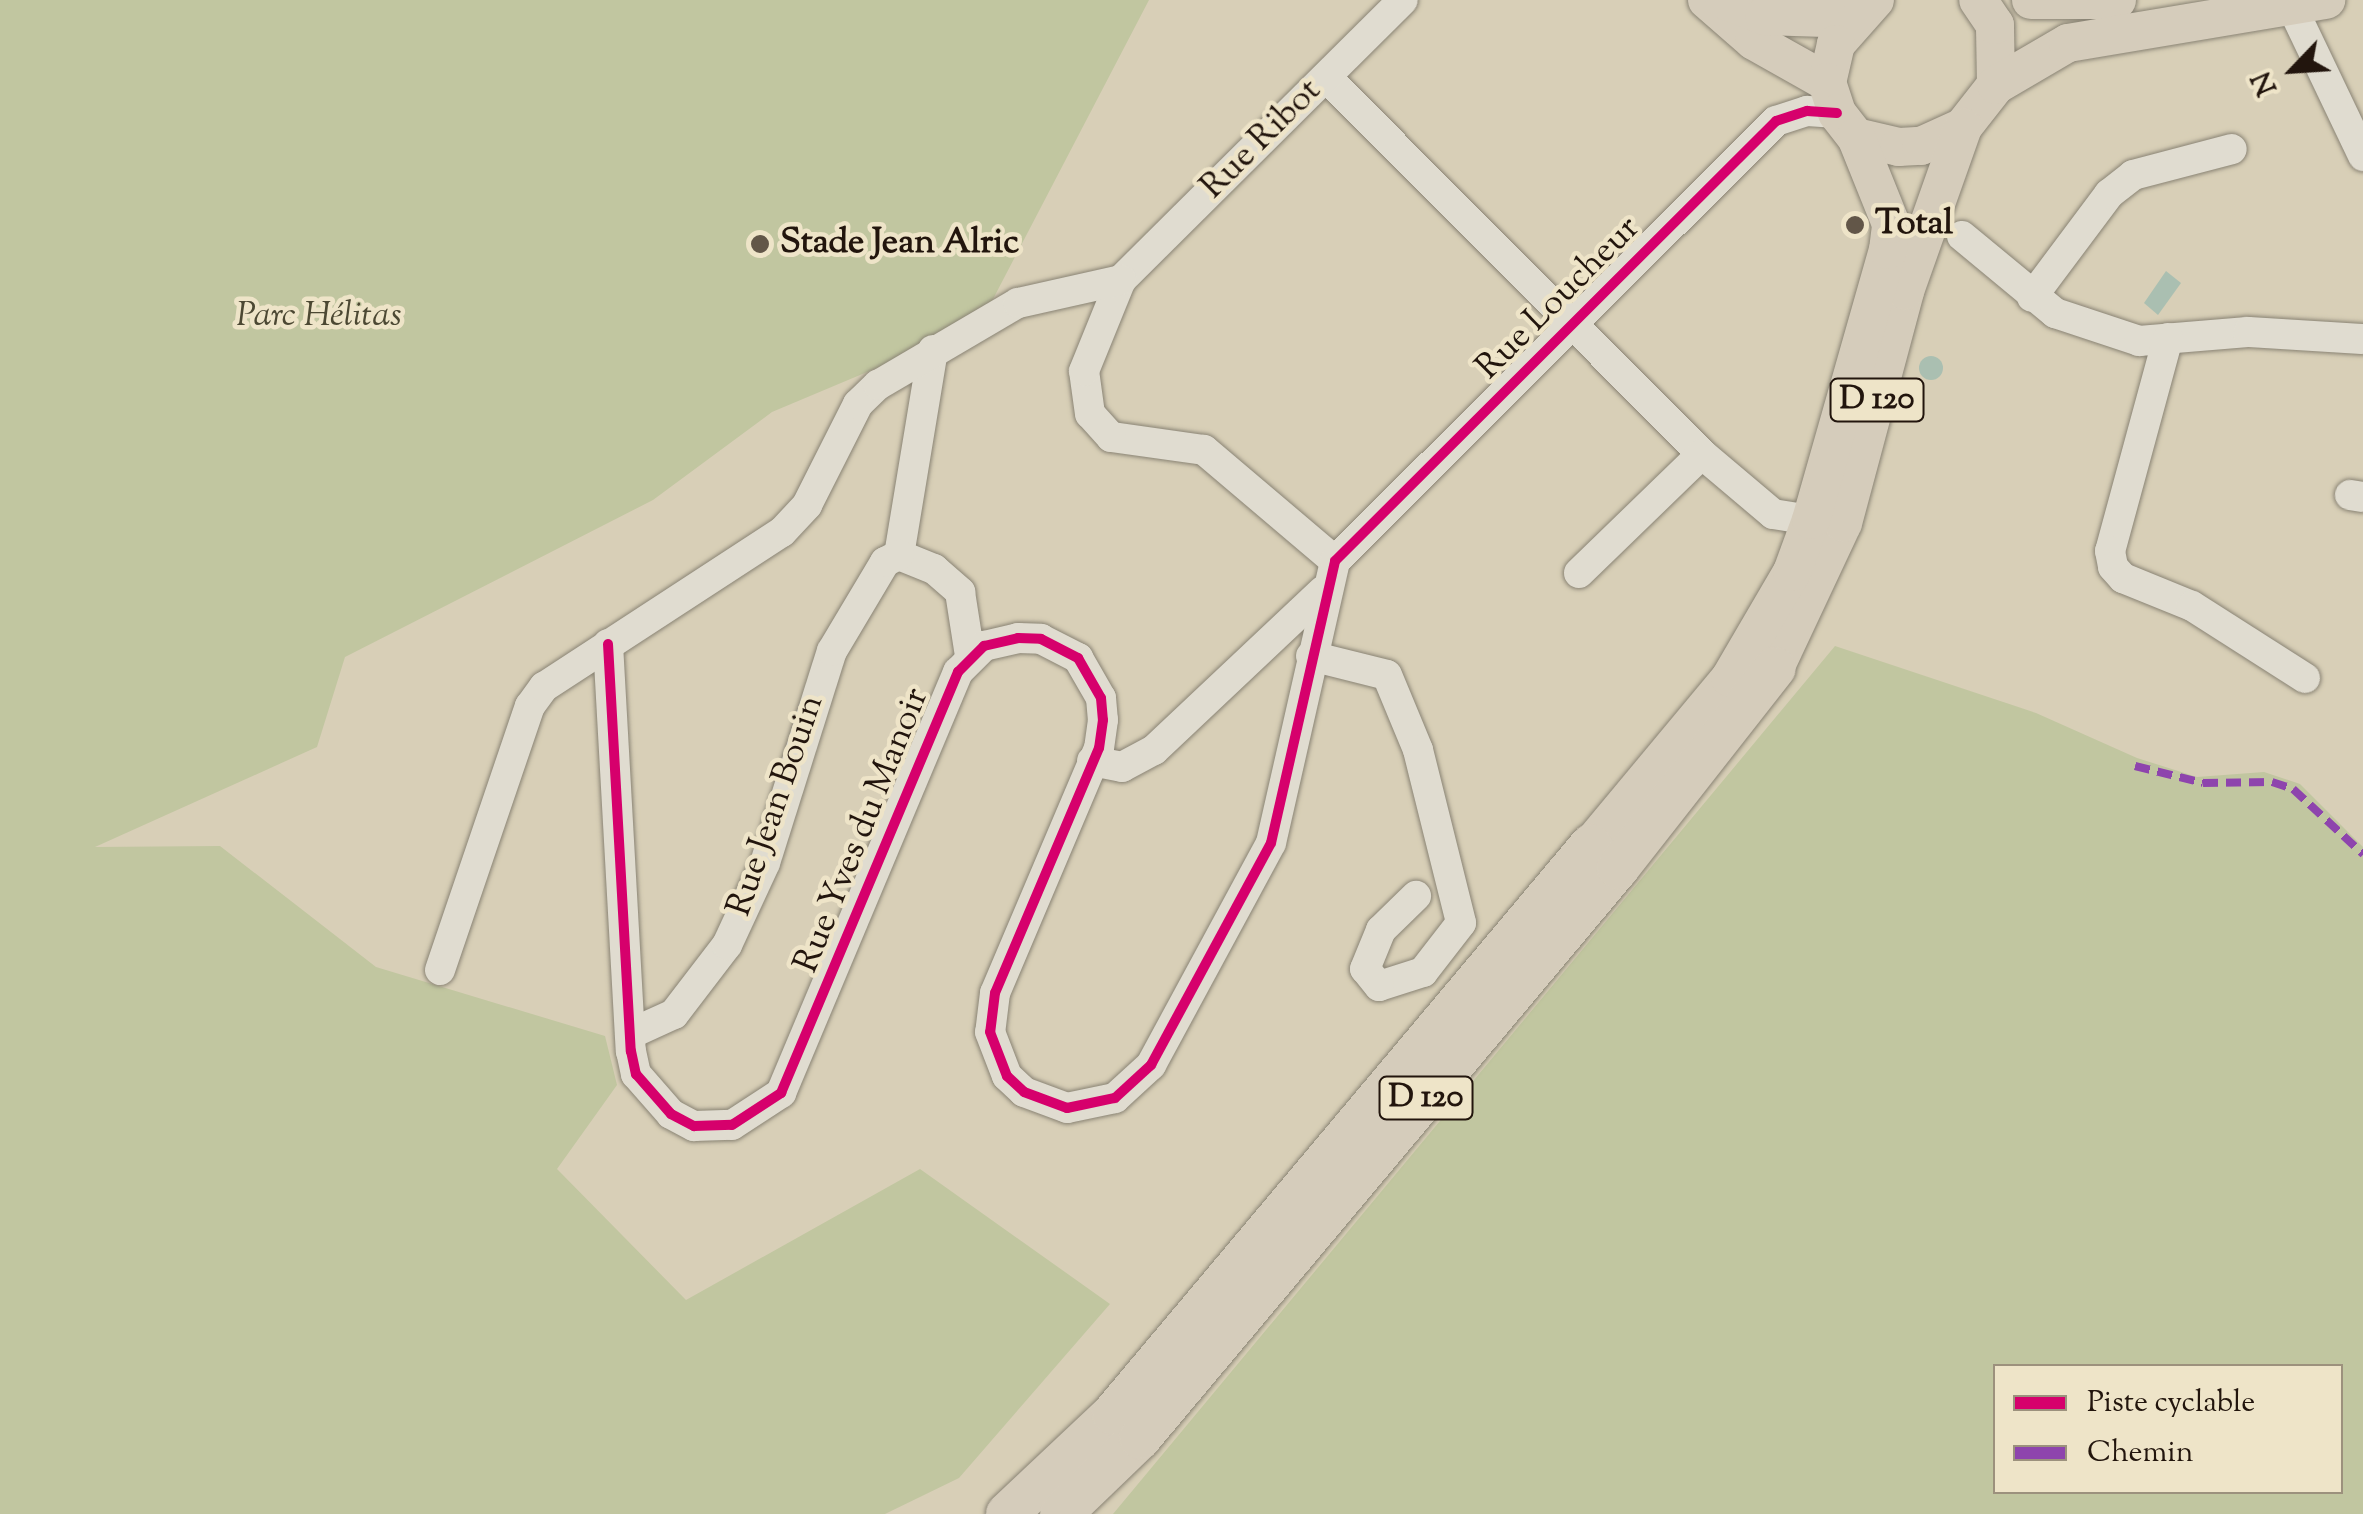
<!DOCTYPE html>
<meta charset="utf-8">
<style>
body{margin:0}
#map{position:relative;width:2363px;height:1514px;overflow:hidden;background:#d8cfb7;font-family:"Sorts Mill Goudy",serif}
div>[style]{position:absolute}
.green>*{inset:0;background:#c1c6a0}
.water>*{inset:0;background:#aabfb1}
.round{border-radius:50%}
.roads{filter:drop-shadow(0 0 2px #898374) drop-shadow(0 0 2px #898374)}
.minor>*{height:30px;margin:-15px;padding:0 15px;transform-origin:15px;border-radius:15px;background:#e0dcd0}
.major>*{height:38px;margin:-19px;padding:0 19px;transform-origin:19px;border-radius:19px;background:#d5ccbb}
.highway>*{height:42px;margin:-21px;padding:0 21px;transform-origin:21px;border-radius:21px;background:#d5ccbb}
.quiet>*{height:8px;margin-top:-4px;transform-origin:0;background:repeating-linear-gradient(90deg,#8e44ad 0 15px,transparent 0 23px)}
.cycleway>*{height:10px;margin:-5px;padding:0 5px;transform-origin:5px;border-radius:5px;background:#d6006c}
.dots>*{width:28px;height:28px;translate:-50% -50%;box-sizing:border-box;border:5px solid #eee4c8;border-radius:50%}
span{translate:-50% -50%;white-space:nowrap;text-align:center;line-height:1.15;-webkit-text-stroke:9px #eee4c8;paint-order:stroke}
.shield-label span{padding:2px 8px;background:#eee4c8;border:2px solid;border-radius:8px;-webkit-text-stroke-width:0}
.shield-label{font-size:32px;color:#22150d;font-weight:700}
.street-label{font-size:35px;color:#22150d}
.poi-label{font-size:35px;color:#22150d;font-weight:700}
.left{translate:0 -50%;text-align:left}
.park-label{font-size:35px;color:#4c4833;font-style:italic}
.legend{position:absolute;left:1993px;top:1364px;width:350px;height:130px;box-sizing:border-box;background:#eee4c8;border:2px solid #9c917d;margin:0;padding:12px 18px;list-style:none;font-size:30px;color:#22150d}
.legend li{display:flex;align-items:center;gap:20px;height:50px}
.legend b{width:50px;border:2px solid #9c917d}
.north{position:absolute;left:2243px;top:20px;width:100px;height:100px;-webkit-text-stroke:8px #eee4c8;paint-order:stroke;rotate:245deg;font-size:28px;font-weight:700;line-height:40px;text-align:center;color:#22150d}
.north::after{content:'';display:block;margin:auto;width:35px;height:45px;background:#22150d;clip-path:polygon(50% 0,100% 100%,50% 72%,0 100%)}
</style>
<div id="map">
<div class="green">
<i style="clip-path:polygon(0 0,1149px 0,992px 301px,879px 367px,772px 412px,653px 500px,345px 657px,317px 747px,95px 847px,220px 846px,376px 967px,605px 1036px,617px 1085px,557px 1169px,686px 1300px,920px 1169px,1110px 1304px,959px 1478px,885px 1514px,0 1514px)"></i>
<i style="clip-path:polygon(evenodd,1835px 646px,2036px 713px,2137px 758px,2197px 777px,2264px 772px,2300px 784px,2363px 847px,2363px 1514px,1113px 1514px,1835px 646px,1996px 1366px,2340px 1366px,2340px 1492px,1996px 1492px,1996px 1366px)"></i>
</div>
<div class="water">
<i style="clip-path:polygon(2166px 271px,2181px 283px,2158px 315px,2144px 303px)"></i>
<i class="round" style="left:1919px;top:356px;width:24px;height:24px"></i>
</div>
<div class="roads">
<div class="minor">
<i style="left:2293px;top:9px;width:163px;rotate:64.5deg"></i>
<i style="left:1326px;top:77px;width:532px;rotate:45.08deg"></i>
<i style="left:1702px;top:454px;width:93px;rotate:40.2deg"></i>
<i style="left:1773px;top:514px;width:38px;rotate:9deg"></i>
<i style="left:1962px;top:236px;width:121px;rotate:39.6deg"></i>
<i style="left:2055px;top:313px;width:89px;rotate:18.4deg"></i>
<i style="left:2139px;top:341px;width:109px;rotate:-4.7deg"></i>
<i style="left:2248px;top:332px;width:115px;rotate:3.5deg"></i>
<i style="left:2032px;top:297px;width:129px;rotate:-53.2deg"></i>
<i style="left:2109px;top:194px;width:31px;rotate:-38deg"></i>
<i style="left:2133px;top:175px;width:102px;rotate:-14.7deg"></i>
<i style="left:2168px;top:338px;width:221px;rotate:105.2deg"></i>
<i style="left:2110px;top:551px;width:16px;rotate:79deg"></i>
<i style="left:2113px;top:567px;width:15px;rotate:48deg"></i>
<i style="left:2123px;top:578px;width:74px;rotate:22.1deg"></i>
<i style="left:2192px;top:606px;width:134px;rotate:32.5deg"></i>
<i style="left:933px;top:350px;width:208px;rotate:99.4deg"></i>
<i style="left:899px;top:555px;width:38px;rotate:22deg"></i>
<i style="left:934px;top:569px;width:35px;rotate:41deg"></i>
<i style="left:960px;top:592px;width:65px;rotate:81.1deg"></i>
<i style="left:2350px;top:495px;width:13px;rotate:9deg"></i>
<i style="left:1335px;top:561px;width:172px;rotate:-139.7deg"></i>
<i style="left:1204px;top:450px;width:94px;rotate:-172deg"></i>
<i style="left:1111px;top:437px;width:31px;rotate:-132deg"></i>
<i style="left:1090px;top:414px;width:43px;rotate:-97.9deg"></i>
<i style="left:1084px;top:371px;width:98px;rotate:-67.9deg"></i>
<i style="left:1121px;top:280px;width:397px;rotate:-44.8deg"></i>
<i style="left:1579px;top:573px;width:171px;rotate:-44.1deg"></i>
<i style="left:608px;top:644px;width:408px;rotate:86.8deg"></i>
<i style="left:631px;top:1051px;width:24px;rotate:78deg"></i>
<i style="left:636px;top:1074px;width:53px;rotate:48.8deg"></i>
<i style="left:671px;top:1114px;width:26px;rotate:28deg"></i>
<i style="left:694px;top:1126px;width:38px;rotate:-2deg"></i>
<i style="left:732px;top:1125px;width:59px;rotate:-33.1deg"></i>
<i style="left:781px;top:1093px;width:457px;rotate:-67.2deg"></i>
<i style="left:958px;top:672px;width:37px;rotate:-45deg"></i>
<i style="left:984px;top:646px;width:35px;rotate:-13deg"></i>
<i style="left:1018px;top:638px;width:23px;rotate:2deg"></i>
<i style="left:1041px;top:639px;width:42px;rotate:27.2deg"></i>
<i style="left:1078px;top:658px;width:46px;rotate:60.1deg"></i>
<i style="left:1101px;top:698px;width:22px;rotate:85deg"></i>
<i style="left:1103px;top:720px;width:28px;rotate:98deg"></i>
<i style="left:1099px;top:748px;width:266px;rotate:113deg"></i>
<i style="left:995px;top:993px;width:39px;rotate:97deg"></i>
<i style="left:990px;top:1032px;width:47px;rotate:68.9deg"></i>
<i style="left:1007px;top:1076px;width:23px;rotate:43deg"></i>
<i style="left:1024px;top:1092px;width:46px;rotate:20.4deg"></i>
<i style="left:1067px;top:1108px;width:49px;rotate:-11.8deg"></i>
<i style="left:1115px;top:1098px;width:49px;rotate:-42.5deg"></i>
<i style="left:1151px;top:1065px;width:252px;rotate:-61.6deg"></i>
<i style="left:1271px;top:843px;width:289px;rotate:-77.2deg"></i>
<i style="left:1335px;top:561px;width:623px;rotate:-44.93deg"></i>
<i style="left:1776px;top:121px;width:33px;rotate:-18deg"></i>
<i style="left:1807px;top:111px;width:30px;rotate:4deg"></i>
<i style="left:1311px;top:656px;width:78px;rotate:14deg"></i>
<i style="left:1387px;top:675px;width:81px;rotate:67.5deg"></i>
<i style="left:1418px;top:750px;width:178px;rotate:76deg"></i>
<i style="left:1461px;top:923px;width:62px;rotate:127.8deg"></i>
<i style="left:1423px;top:972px;width:46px;rotate:162.3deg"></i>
<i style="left:1379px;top:986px;width:22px;rotate:-129deg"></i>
<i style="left:1365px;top:969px;width:42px;rotate:-67.7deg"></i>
<i style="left:1381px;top:930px;width:49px;rotate:-44.2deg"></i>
<i style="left:1092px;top:761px;width:31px;rotate:11deg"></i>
<i style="left:1122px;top:767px;width:36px;rotate:-28deg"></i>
<i style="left:1154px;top:750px;width:232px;rotate:-43.3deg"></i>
<i style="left:440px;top:970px;width:279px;rotate:-71.2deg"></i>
<i style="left:530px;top:706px;width:24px;rotate:-54deg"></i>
<i style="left:544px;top:687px;width:284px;rotate:-33.1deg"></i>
<i style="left:782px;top:532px;width:37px;rotate:-47deg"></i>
<i style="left:807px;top:505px;width:113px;rotate:-63.2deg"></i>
<i style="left:858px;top:404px;width:28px;rotate:-44deg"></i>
<i style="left:878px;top:385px;width:162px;rotate:-30.4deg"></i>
<i style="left:1018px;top:303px;width:106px;rotate:-12.6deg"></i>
<i style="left:630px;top:1034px;width:48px;rotate:-24.4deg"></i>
<i style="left:674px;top:1014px;width:87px;rotate:-52.5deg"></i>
<i style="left:727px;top:945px;width:90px;rotate:-65.1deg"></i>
<i style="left:765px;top:863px;width:222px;rotate:-72.5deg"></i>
<i style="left:832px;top:651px;width:104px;rotate:-59.2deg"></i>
<i style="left:885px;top:562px;width:16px;rotate:-27deg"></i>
</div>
<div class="major">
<i style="left:1707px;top:0;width:62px;rotate:41.1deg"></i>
<i style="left:1754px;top:41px;width:84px;rotate:29.3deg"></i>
<i style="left:1724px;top:0;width:43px;rotate:21.8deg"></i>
<i style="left:1764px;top:16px;width:92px;rotate:1.9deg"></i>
<i style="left:1875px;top:0;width:59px;rotate:131.6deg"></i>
<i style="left:1836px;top:44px;width:39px;rotate:103deg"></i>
<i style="left:1827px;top:82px;width:33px;rotate:72deg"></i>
<i style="left:1837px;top:113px;width:31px;rotate:52deg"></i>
<i style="left:1856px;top:137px;width:44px;rotate:13.1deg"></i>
<i style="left:1899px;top:147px;width:22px;rotate:-3deg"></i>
<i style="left:1921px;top:146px;width:46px;rotate:-24.3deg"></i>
<i style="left:1963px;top:127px;width:53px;rotate:-51.8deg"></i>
<i style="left:1996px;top:85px;width:60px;rotate:-91deg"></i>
<i style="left:1995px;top:25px;width:30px;rotate:-124deg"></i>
<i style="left:2031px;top:0;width:86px"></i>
<i style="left:1996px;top:85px;width:83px;rotate:-30.3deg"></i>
<i style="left:2068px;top:43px;width:262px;rotate:-9.5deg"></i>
<i style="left:1775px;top:668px;width:160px;rotate:-64.9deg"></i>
<i style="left:1843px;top:523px;width:240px;rotate:-75deg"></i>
<i style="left:1905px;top:291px;width:174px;rotate:-70.5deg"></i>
<i style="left:1591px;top:845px;width:217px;rotate:-50.2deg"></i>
<i style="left:1730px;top:678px;width:123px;rotate:-59.7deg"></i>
<i style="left:1792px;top:572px;width:55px;rotate:-69.9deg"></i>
<i style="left:1811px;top:520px;width:281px;rotate:-74.1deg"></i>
<i style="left:1888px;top:250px;width:26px;rotate:-83deg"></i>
<i style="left:1891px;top:224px;width:94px;rotate:-111.9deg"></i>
</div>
<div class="highway">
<i style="left:1007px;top:1514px;width:146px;rotate:-43.3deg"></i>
<i style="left:1113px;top:1414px;width:743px;rotate:-49.97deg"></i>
<i style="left:1061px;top:1514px;width:110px;rotate:-43.9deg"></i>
<i style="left:1140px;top:1438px;width:744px;rotate:-50.02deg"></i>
<i style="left:1618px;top:868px;width:254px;rotate:-51.9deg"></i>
</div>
</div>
<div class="quiet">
<i style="left:2135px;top:766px;width:70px;rotate:14deg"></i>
<i style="left:2203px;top:783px;width:69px;rotate:-0.8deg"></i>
<i style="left:2272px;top:782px;width:22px;rotate:18deg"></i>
<i style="left:2293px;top:789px;width:96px;rotate:42.9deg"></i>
</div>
<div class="cycleway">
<i style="left:608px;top:644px;width:408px;rotate:86.8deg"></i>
<i style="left:631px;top:1051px;width:24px;rotate:78deg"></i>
<i style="left:636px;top:1074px;width:53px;rotate:48.8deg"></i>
<i style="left:671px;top:1114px;width:26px;rotate:28deg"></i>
<i style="left:694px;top:1126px;width:38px;rotate:-2deg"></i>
<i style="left:732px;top:1125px;width:59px;rotate:-33.1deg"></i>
<i style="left:781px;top:1093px;width:457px;rotate:-67.2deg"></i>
<i style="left:958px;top:672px;width:37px;rotate:-45deg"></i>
<i style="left:984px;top:646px;width:35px;rotate:-13deg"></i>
<i style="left:1018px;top:638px;width:23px;rotate:2deg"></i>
<i style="left:1041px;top:639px;width:42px;rotate:27.2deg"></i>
<i style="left:1078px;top:658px;width:46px;rotate:60.1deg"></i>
<i style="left:1101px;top:698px;width:22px;rotate:85deg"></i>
<i style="left:1103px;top:720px;width:28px;rotate:98deg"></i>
<i style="left:1099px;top:748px;width:266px;rotate:113deg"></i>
<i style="left:995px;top:993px;width:39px;rotate:97deg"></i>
<i style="left:990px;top:1032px;width:47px;rotate:68.9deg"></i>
<i style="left:1007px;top:1076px;width:23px;rotate:43deg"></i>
<i style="left:1024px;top:1092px;width:46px;rotate:20.4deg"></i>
<i style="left:1067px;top:1108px;width:49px;rotate:-11.8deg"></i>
<i style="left:1115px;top:1098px;width:49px;rotate:-42.5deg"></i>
<i style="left:1151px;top:1065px;width:252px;rotate:-61.6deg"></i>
<i style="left:1271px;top:843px;width:289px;rotate:-77.2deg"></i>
<i style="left:1335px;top:561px;width:623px;rotate:-44.93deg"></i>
<i style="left:1776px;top:121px;width:33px;rotate:-18deg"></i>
<i style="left:1807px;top:111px;width:30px;rotate:4deg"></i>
</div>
<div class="dots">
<i style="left:1855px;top:225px;background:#625648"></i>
<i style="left:760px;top:244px;background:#625648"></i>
</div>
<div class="shield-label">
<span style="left:1877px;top:400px">D 120</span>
<span style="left:1426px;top:1098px">D 120</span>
</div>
<div class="street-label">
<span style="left:1262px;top:140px;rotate:-45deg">Rue Ribot</span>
<span style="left:1559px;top:299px;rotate:-45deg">Rue Loucheur</span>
<span style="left:777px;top:806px;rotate:-71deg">Rue Jean Bouin</span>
<span style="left:863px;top:831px;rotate:-68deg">Rue Yves du Manoir</span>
</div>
<div class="poi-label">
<span class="left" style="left:1875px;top:225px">Total</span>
<span class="left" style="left:780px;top:244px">Stade Jean Alric</span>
</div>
<div class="park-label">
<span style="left:319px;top:317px">Parc Hélitas</span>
</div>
<ul class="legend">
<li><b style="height:12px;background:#d6006c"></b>Piste cyclable</li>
<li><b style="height:12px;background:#8e44ad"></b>Chemin</li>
</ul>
<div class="north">N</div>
</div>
